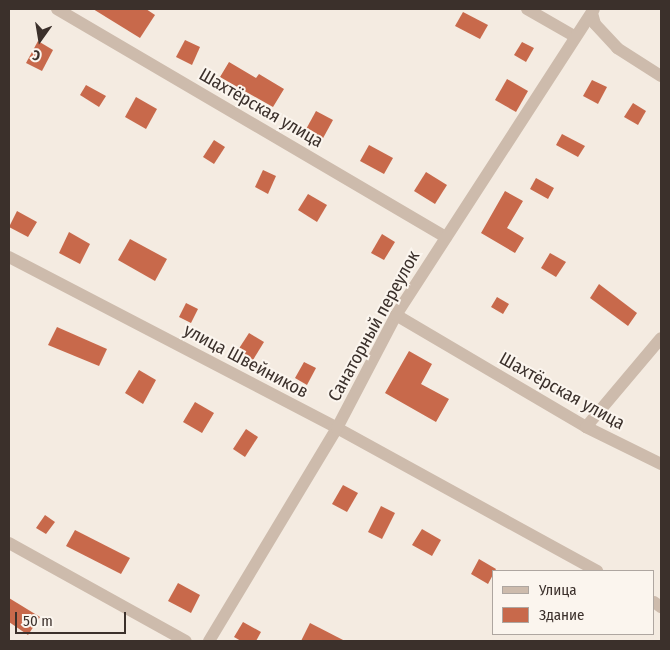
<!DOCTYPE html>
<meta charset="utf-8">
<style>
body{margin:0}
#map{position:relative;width:670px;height:650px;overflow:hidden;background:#f4ebe1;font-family:"Fira Sans Condensed",sans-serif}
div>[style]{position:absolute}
.building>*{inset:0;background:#c8694b}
.minor>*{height:12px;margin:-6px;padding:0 6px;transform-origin:6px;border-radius:6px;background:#cdbbac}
span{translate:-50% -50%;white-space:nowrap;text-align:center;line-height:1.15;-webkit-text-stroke:4px #fbf5ee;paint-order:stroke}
.street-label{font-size:18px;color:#3b302b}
.frame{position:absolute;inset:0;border:10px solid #3b302b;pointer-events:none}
.legend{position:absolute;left:492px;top:570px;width:162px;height:65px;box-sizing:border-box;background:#fbf5ee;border:1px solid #aea6a0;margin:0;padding:6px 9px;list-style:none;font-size:15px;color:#3b302b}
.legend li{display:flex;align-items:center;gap:10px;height:25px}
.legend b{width:25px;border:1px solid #aea6a0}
.north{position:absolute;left:15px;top:15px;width:50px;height:50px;-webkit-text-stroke:4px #fbf5ee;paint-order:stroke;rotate:193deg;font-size:14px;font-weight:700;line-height:20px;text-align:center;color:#3b302b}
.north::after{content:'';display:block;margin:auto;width:18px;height:22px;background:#3b302b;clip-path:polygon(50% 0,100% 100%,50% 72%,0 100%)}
.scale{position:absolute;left:15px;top:612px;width:111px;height:22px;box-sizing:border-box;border:2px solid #3b302b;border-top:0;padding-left:6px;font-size:15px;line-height:18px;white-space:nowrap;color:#3b302b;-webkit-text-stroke:4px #fbf5ee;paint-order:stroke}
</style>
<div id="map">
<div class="building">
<i style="clip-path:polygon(93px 9px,146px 9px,155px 15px,140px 38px)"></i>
<i style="clip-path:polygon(463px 12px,488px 25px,480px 39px,455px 26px)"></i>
<i style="clip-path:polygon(185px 40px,200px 47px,192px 65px,176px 57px)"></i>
<i style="clip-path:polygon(38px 41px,53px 50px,42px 71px,26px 63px)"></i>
<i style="clip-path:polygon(522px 42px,534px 48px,526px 62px,514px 55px)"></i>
<i style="clip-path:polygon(229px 62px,256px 78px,259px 74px,284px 89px,273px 107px,220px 77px)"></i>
<i style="clip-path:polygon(507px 79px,528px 91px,516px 112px,495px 100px)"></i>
<i style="clip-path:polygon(592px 80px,607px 87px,598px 104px,583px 96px)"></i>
<i style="clip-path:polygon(86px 85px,106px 96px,99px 107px,80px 95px)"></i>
<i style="clip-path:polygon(136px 97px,157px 109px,146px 129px,125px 117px)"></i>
<i style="clip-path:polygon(633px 103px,646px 111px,638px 125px,624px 117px)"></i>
<i style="clip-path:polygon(316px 111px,333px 120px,322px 140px,305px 131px)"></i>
<i style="clip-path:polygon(562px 134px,585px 146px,578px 157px,556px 145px)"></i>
<i style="clip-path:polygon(214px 140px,225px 147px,214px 164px,203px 157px)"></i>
<i style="clip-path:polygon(369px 145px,393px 158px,384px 174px,360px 161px)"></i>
<i style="clip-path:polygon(263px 170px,276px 176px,268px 194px,255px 187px)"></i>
<i style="clip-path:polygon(426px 172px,447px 185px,435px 204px,414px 191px)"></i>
<i style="clip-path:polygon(536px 178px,554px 188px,548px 199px,530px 189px)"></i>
<i style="clip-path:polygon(505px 191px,523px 201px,507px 228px,524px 238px,515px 253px,481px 233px)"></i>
<i style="clip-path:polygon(308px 194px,327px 205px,317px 222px,298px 210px)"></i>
<i style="clip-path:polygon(17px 211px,37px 222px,28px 237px,9px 227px)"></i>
<i style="clip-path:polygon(69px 232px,90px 244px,80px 264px,59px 253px)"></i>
<i style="clip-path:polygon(382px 234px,395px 242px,384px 260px,371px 253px)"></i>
<i style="clip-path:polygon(130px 239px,167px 259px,155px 281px,118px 260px)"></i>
<i style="clip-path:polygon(550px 253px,566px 262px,556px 277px,541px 268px)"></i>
<i style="clip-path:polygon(599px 284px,637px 313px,628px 326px,590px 298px)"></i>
<i style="clip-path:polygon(497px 297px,509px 304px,503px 314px,491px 307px)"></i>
<i style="clip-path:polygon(186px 303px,198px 309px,191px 323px,179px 317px)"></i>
<i style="clip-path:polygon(57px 327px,107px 349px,99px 366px,48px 345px)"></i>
<i style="clip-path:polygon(249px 333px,264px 342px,253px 360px,238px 350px)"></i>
<i style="clip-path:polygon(409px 351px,432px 364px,421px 384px,449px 399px,436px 422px,385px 393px)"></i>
<i style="clip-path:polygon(304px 362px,316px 368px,307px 385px,295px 378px)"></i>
<i style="clip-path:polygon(139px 370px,156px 380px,143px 404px,125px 393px)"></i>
<i style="clip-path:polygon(195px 402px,214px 413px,202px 433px,183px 422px)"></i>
<i style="clip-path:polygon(246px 429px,258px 437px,245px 457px,233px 449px)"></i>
<i style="clip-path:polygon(343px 485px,358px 493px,347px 512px,332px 504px)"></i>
<i style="clip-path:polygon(381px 506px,395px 513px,382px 539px,368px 532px)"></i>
<i style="clip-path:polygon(45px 515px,55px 522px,46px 534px,36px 528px)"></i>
<i style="clip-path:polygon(422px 529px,441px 540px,432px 556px,412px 545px)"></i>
<i style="clip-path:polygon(75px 530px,130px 558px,121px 574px,66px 546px)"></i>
<i style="clip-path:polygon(479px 559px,496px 569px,488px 584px,471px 574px)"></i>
<i style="clip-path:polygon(178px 583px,200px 595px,191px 613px,168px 601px)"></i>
<i style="clip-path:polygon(9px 598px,40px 617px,28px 635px,9px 622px)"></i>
<i style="clip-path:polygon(243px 622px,261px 632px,256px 641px,241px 641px,234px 637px)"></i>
<i style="clip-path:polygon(310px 623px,345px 641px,301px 641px)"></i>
</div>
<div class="minor">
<i style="left:57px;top:9px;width:451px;rotate:30.4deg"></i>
<i style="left:527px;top:9px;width:54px;rotate:29.9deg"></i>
<i style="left:592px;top:13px;width:11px;rotate:75deg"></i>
<i style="left:595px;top:24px;width:33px;rotate:47deg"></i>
<i style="left:617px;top:48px;width:52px;rotate:32.5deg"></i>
<i style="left:9px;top:257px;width:370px;rotate:27.5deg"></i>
<i style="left:337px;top:428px;width:297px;rotate:28.8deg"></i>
<i style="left:396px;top:315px;width:221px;rotate:30.5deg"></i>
<i style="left:586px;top:427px;width:84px;rotate:26.3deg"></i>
<i style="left:586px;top:427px;width:116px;rotate:-49.9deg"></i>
<i style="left:9px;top:543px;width:202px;rotate:29deg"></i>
<i style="left:654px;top:602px;width:9px;rotate:36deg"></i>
<i style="left:209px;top:641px;width:249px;rotate:-59deg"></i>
<i style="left:337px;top:428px;width:127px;rotate:-62.4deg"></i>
<i style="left:396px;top:315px;width:364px;rotate:-57.1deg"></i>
</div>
<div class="street-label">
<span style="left:261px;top:108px;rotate:30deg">Шахтёрская улица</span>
<span style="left:374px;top:326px;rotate:-61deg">Санаторный переулок</span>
<span style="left:246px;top:361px;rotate:28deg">улица Швейников</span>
<span style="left:562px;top:391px;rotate:29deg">Шахтёрская улица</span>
</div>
<div class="frame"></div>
<ul class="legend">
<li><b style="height:6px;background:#cdbbac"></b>Улица</li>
<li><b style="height:14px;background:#c8694b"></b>Здание</li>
</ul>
<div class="north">С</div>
<div class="scale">50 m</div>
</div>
